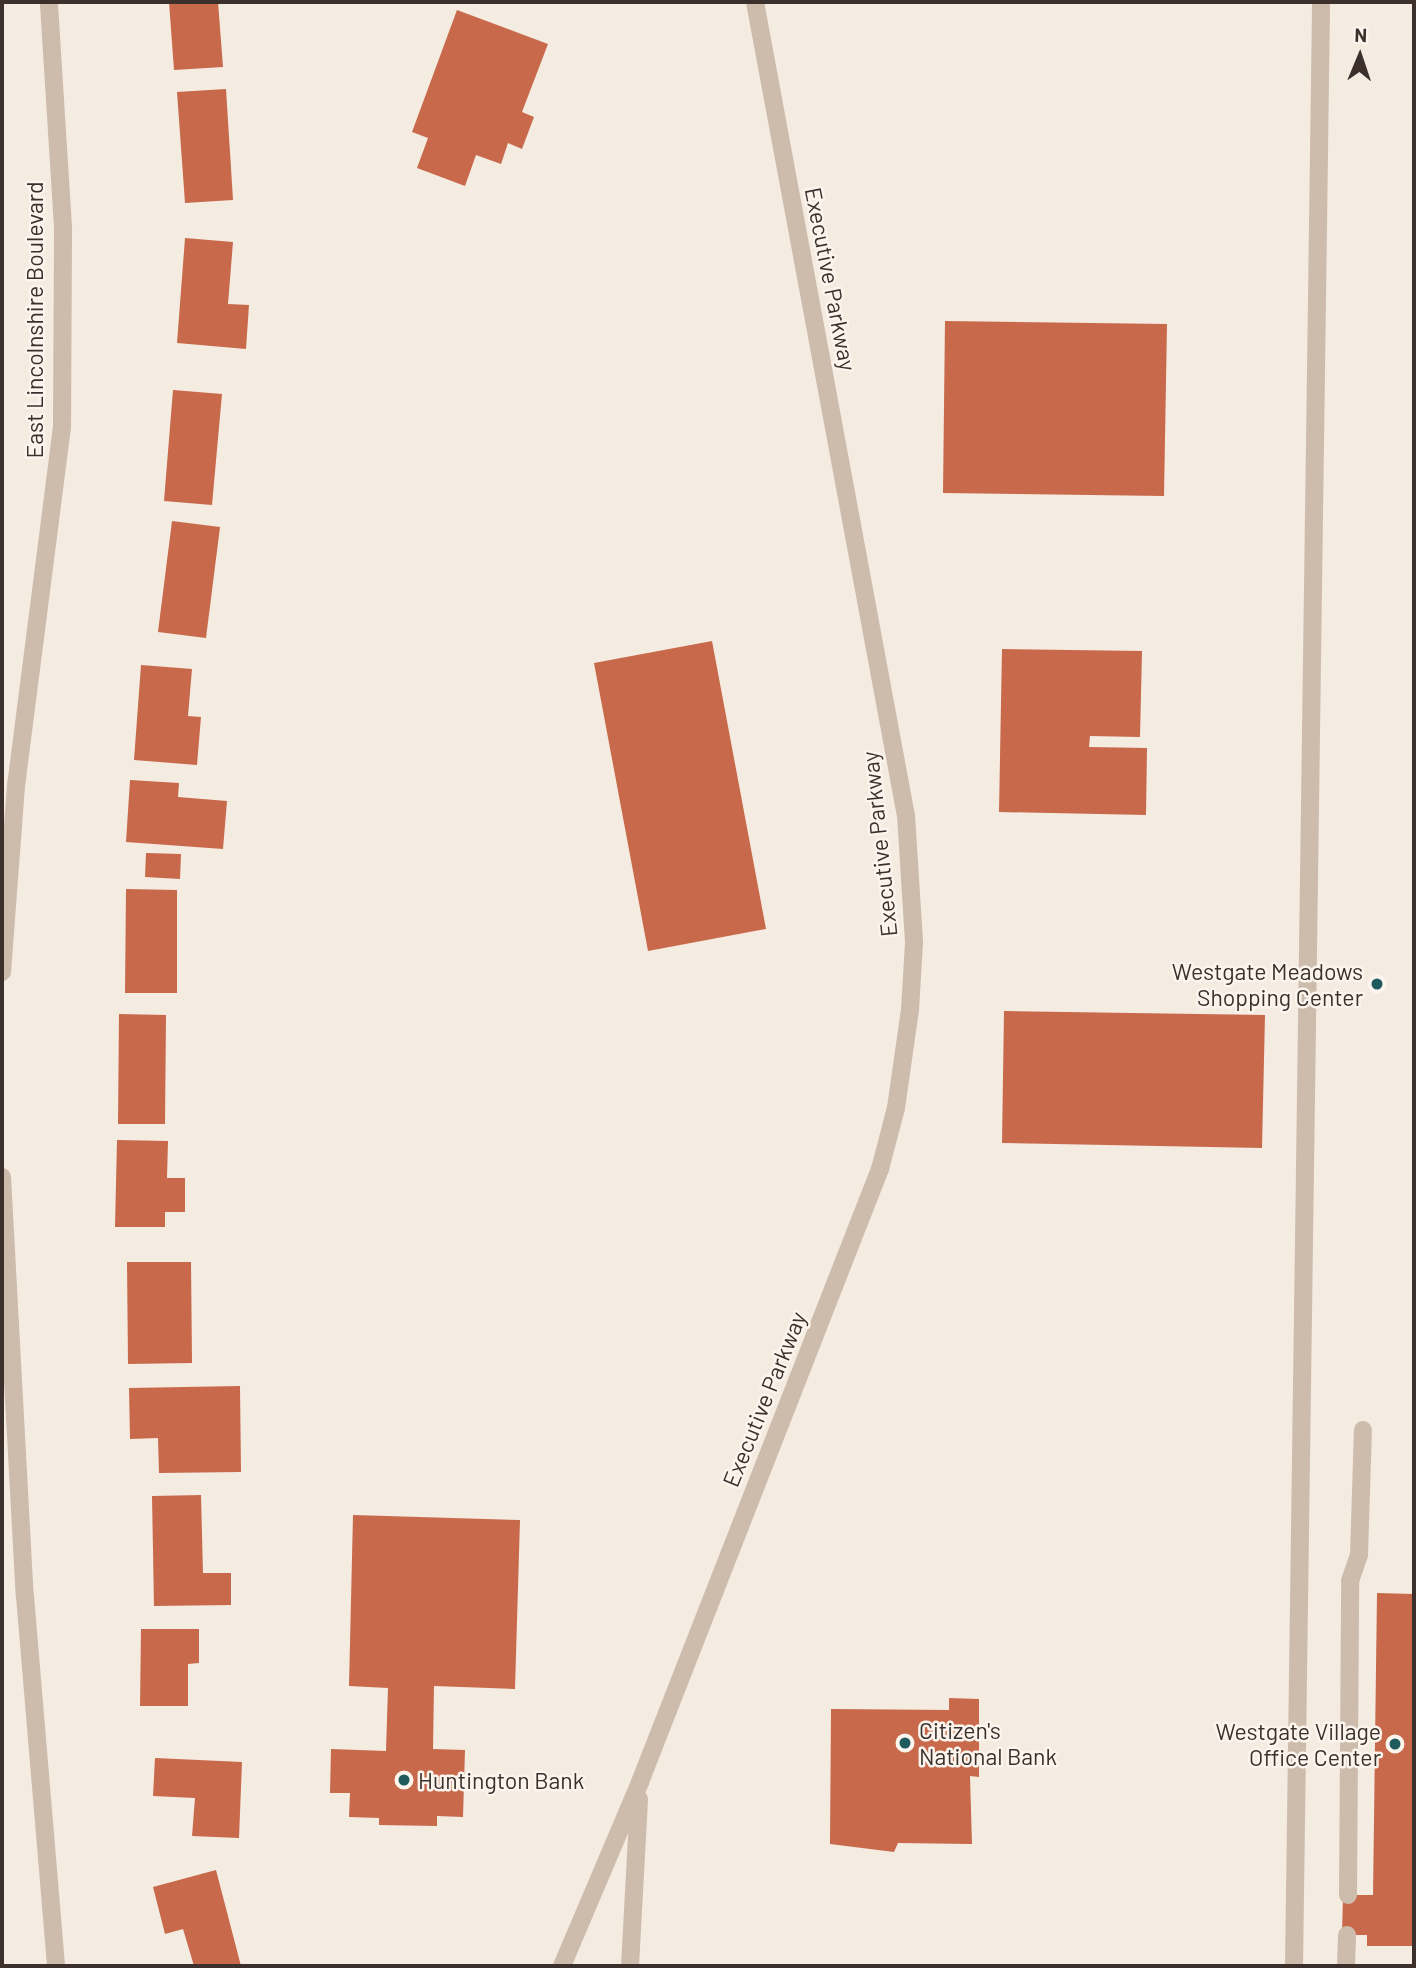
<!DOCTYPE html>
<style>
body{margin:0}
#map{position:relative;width:1416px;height:1968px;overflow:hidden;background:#f4ebe1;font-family:Barlow,sans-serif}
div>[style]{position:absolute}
.building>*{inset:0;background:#c8694b}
.service>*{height:18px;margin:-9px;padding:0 9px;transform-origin:9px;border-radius:9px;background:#cdbbac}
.minor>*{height:18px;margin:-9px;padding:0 9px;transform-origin:9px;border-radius:9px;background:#cdbbac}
.tertiary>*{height:18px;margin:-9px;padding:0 9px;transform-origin:9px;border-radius:9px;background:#cdbbac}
.dots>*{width:19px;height:19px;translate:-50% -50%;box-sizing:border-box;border:4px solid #fbf5ee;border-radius:50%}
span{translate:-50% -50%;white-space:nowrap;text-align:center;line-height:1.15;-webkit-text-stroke:5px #fbf5ee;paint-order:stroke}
.street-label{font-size:23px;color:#3b302b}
.poi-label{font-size:23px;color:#3b302b}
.right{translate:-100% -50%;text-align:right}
.left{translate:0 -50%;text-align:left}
.frame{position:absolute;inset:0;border:4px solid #3b302b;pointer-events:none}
.north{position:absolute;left:1325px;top:21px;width:70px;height:70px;-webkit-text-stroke:5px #fbf5ee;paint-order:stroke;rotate:2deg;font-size:19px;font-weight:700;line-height:28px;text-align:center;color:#3b302b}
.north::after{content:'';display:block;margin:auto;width:24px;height:32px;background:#3b302b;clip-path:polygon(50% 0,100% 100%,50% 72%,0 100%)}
</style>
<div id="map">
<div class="building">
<i style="clip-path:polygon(169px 2px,218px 2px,223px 67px,174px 70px)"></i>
<i style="clip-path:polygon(457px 10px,548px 44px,522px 112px,534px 117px,522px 149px,508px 143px,501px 164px,476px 155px,465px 186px,417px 168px,428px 138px,412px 132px)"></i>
<i style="clip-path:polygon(226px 89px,233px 200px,185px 203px,177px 92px)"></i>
<i style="clip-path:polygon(185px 238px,233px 242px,228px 304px,249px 305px,246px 349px,177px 343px)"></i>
<i style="clip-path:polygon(945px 321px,1167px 324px,1164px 496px,943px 493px)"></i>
<i style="clip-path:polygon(173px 390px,222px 394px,212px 505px,164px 501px)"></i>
<i style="clip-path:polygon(172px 521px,220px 527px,206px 638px,158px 632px)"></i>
<i style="clip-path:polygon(712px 641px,766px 929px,648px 951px,594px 663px)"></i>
<i style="clip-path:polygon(1002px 649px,1142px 651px,1140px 737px,1090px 736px,1089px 747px,1147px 748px,1146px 815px,999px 812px)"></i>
<i style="clip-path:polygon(141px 665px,192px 669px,188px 716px,201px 717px,197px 765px,134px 760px)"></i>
<i style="clip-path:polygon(130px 780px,179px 783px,178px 797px,227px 801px,223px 849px,126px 842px)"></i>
<i style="clip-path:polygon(146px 853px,181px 854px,180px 879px,145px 877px)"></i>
<i style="clip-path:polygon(126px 889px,177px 890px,177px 993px,125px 993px)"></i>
<i style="clip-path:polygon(1004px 1011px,1265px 1015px,1262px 1148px,1002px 1143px)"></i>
<i style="clip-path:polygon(119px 1014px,166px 1015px,165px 1124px,118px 1124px)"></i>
<i style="clip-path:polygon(117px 1140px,168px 1141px,167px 1178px,185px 1178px,185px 1212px,165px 1212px,165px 1227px,115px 1227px)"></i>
<i style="clip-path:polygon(127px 1262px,191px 1262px,192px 1363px,128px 1364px)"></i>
<i style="clip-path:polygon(240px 1386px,241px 1472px,159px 1473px,158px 1438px,130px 1439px,129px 1388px)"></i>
<i style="clip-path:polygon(201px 1495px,203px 1573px,231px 1573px,231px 1605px,154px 1606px,152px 1496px)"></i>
<i style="clip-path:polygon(353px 1515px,520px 1520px,515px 1689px,434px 1686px,433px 1749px,465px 1750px,463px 1817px,437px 1816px,437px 1826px,379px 1825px,379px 1818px,349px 1817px,350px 1793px,330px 1793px,331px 1749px,386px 1751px,388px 1688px,349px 1686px)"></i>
<i style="clip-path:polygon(1377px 1593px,1414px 1594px,1414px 1946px,1367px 1946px,1367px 1935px,1342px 1935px,1343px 1895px,1373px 1895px)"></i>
<i style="clip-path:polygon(141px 1629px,199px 1629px,199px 1663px,188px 1664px,188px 1706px,140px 1706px)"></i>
<i style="clip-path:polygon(949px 1698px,979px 1699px,979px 1777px,970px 1776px,972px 1844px,898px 1843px,894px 1852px,830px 1844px,831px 1709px,949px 1710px)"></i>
<i style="clip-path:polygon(155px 1758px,242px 1762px,239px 1838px,192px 1836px,195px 1798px,153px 1796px)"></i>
<i style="clip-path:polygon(216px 1870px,241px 1966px,194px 1966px,183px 1929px,165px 1934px,153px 1887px)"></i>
</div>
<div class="service">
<i style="left:1348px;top:1895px;width:314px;rotate:-89.6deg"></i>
<i style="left:1350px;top:1581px;width:28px;rotate:-71deg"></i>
<i style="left:1359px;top:1555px;width:125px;rotate:-88.2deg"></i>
<i style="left:1294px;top:1966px;width:1964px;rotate:-89.21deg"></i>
<i style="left:1346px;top:1966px;width:31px;rotate:-88deg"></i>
</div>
<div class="minor">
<i style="left:2px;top:972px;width:187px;rotate:-85.7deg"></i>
<i style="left:16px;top:786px;width:361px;rotate:-82.7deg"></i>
<i style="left:62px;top:428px;width:201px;rotate:-89.7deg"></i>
<i style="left:63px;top:227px;width:225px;rotate:-93.6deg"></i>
<i style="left:2px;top:1177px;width:420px;rotate:86.9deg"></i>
<i style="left:25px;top:1596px;width:371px;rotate:85.2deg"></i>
</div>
<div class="tertiary">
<i style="left:562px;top:1966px;width:200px;rotate:-67deg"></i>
<i style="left:640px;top:1782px;width:658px;rotate:-68.62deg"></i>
<i style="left:880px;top:1169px;width:63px;rotate:-75.3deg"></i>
<i style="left:896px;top:1108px;width:99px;rotate:-81.9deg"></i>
<i style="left:910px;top:1010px;width:68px;rotate:-86.6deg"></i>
<i style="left:914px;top:942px;width:126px;rotate:-93.6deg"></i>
<i style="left:906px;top:816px;width:828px;rotate:-100.51deg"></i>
<i style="left:630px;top:1966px;width:167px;rotate:-86.9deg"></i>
</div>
<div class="dots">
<i style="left:1377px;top:984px;background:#1f5a5e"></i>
<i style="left:905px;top:1743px;background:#1f5a5e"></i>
<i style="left:1395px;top:1744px;background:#1f5a5e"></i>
<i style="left:404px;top:1780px;background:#1f5a5e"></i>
</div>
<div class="street-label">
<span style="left:831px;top:279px;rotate:79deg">Executive Parkway</span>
<span style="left:34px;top:320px;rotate:-90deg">East Lincolnshire Boulevard</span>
<span style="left:879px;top:844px;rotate:-96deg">Executive Parkway</span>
<span style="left:764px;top:1399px;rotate:-68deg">Executive Parkway</span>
</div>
<div class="poi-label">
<span class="right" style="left:1363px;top:984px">Westgate Meadows<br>Shopping Center</span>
<span class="left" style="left:919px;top:1743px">Citizen's<br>National Bank</span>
<span class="right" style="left:1381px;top:1744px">Westgate Village<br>Office Center</span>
<span class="left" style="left:418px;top:1780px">Huntington Bank</span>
</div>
<div class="frame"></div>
<div class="north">N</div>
</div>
